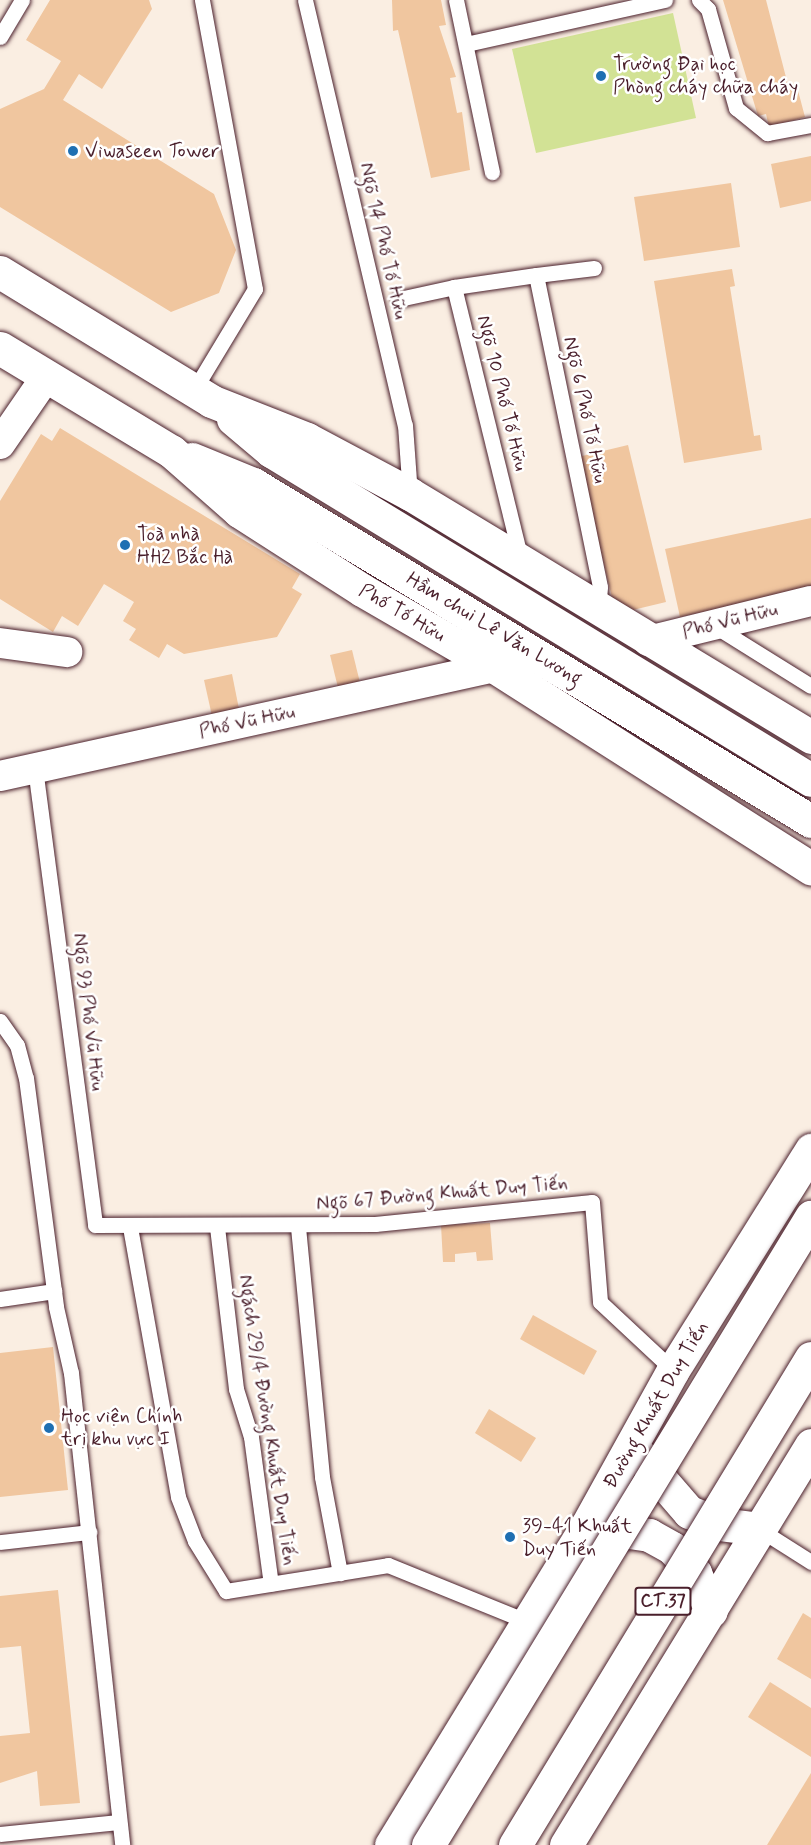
<!DOCTYPE html>
<meta charset="utf-8">
<style>
body{margin:0}
#map{position:relative;width:811px;height:1845px;overflow:hidden;background:#faeee2;font-family:Mynerve,sans-serif}
div>[style]{position:absolute}
.green>*{inset:0;background:#d2e295}
.building>*{inset:0;background:#f0c69f}
.roads{filter:drop-shadow(0 0 2px #4a1f2b) drop-shadow(0 0 2px #4a1f2b)}
.service>*{height:15px;margin:-7.5px;padding:0 7.5px;transform-origin:7.5px;border-radius:7.5px;background:#fff}
.minor>*{height:30px;margin:-15px;padding:0 15px;transform-origin:15px;border-radius:15px;background:#fff}
.primary>*{height:33px;margin:-16.5px;padding:0 16.5px;transform-origin:16.5px;border-radius:16.5px;background:#fff}
.bridges{filter:drop-shadow(0 0 2px #4a1f2b) drop-shadow(0 0 2px #4a1f2b)}
.motorway-bridge>*{height:33px;margin:-16.5px;padding:0 16.5px;transform-origin:16.5px;border-radius:16.5px;background:#fff}
.dots>*{width:16px;height:16px;translate:-50% -50%;box-sizing:border-box;border:3px solid #fff;border-radius:50%}
span{translate:-50% -50%;white-space:nowrap;text-align:center;line-height:1.15;-webkit-text-stroke:5px #fff;paint-order:stroke}
.shield-label span{padding:2px 4px;background:#fff;border:2px solid;border-radius:4px;-webkit-text-stroke-width:0}
.shield-label{font-size:18px;color:#4a1f2b;font-weight:700}
.poi-label{font-size:20px;color:#4a1f2b}
.left{translate:0 -50%;text-align:left}
.street-label{font-size:20px;color:#4a1f2b}
</style>
<div id="map">
<div class="green">
<i style="clip-path:polygon(673px 13px,696px 118px,536px 153px,512px 49px)"></i>
</div>
<div class="building">
<i style="clip-path:polygon(50px 0,149px 0,152px 9px,102px 89px,79px 74px,63px 100px,214px 194px,236px 250px,219px 293px,171px 312px,0 207px,0 109px,44px 89px,61px 61px,26px 40px)"></i>
<i style="clip-path:polygon(392px 0,441px 0,446px 25px,439px 26px,456px 77px,450px 78px,457px 113px,462px 112px,470px 170px,431px 178px,398px 30px,393px 31px)"></i>
<i style="clip-path:polygon(723px 0,766px 0,788px 85px,796px 83px,805px 117px,769px 127px,766px 114px,758px 116px)"></i>
<i style="clip-path:polygon(811px 156px,811px 201px,780px 208px,771px 164px)"></i>
<i style="clip-path:polygon(731px 183px,740px 247px,644px 261px,634px 197px)"></i>
<i style="clip-path:polygon(732px 269px,735px 286px,730px 287px,754px 436px,760px 435px,762px 450px,684px 463px,654px 281px)"></i>
<i style="clip-path:polygon(60px 428px,300px 574px,292px 588px,302px 594px,277px 637px,184px 654px,167px 644px,159px 658px,129px 640px,136px 629px,123px 621px,134px 602px,104px 584px,78px 626px,62px 616px,53px 632px,0 599px,0 501px,41px 434px,52px 441px)"></i>
<i style="clip-path:polygon(628px 445px,666px 602px,616px 614px,578px 457px)"></i>
<i style="clip-path:polygon(811px 518px,811px 589px,680px 617px,665px 549px)"></i>
<i style="clip-path:polygon(352px 650px,363px 695px,341px 700px,330px 655px)"></i>
<i style="clip-path:polygon(232px 674px,241px 719px,214px 725px,204px 680px)"></i>
<i style="clip-path:polygon(490px 1223px,493px 1260px,477px 1261px,476px 1252px,455px 1254px,455px 1262px,443px 1262px,441px 1225px)"></i>
<i style="clip-path:polygon(533px 1315px,597px 1351px,584px 1375px,520px 1339px)"></i>
<i style="clip-path:polygon(53px 1347px,68px 1490px,0 1497px,0 1353px)"></i>
<i style="clip-path:polygon(489px 1409px,536px 1438px,521px 1462px,475px 1433px)"></i>
<i style="clip-path:polygon(58px 1590px,80px 1803px,40px 1806px,37px 1771px,0 1783px,0 1736px,30px 1733px,21px 1646px,0 1648px,0 1596px)"></i>
<i style="clip-path:polygon(803px 1613px,811px 1618px,811px 1679px,777px 1659px)"></i>
<i style="clip-path:polygon(770px 1682px,811px 1708px,811px 1757px,748px 1717px)"></i>
<i style="clip-path:polygon(811px 1773px,811px 1845px,767px 1845px)"></i>
</div>
<div class="roads">
<div class="service">
<i style="left:305px;top:0;width:437px;rotate:76.8deg"></i>
<i style="left:405px;top:425px;width:69px;rotate:85.9deg"></i>
<i style="left:456px;top:0;width:176px;rotate:78.2deg"></i>
<i style="left:699px;top:0;width:13px;rotate:45deg"></i>
<i style="left:708px;top:9px;width:103px;rotate:74.2deg"></i>
<i style="left:736px;top:108px;width:40px;rotate:39deg"></i>
<i style="left:767px;top:133px;width:45px;rotate:-10.3deg"></i>
<i style="left:0;top:37px;width:43px;rotate:-59.3deg"></i>
<i style="left:466px;top:44px;width:204px;rotate:-12.5deg"></i>
<i style="left:594px;top:268px;width:58px;rotate:173.1deg"></i>
<i style="left:536px;top:275px;width:318px;rotate:78.4deg"></i>
<i style="left:600px;top:587px;width:21px;rotate:95deg"></i>
<i style="left:454px;top:287px;width:83px;rotate:-8.3deg"></i>
<i style="left:399px;top:299px;width:56px;rotate:-12.3deg"></i>
<i style="left:454px;top:287px;width:277px;rotate:76.2deg"></i>
<i style="left:194px;top:390px;width:118px;rotate:-58.9deg"></i>
<i style="left:255px;top:289px;width:294px;rotate:-100.4deg"></i>
<i style="left:713px;top:625px;width:115px;rotate:31.9deg"></i>
<i style="left:35px;top:768px;width:461px;rotate:82.5deg"></i>
<i style="left:95px;top:1225px;width:280px;rotate:-0.2deg"></i>
<i style="left:375px;top:1224px;width:218px;rotate:-5.8deg"></i>
<i style="left:592px;top:1202px;width:100px;rotate:85.4deg"></i>
<i style="left:600px;top:1302px;width:100px;rotate:43deg"></i>
<i style="left:0;top:1021px;width:29px;rotate:55deg"></i>
<i style="left:17px;top:1045px;width:34px;rotate:75deg"></i>
<i style="left:26px;top:1078px;width:231px;rotate:82.5deg"></i>
<i style="left:56px;top:1307px;width:68px;rotate:77.2deg"></i>
<i style="left:71px;top:1373px;width:475px;rotate:83.8deg"></i>
<i style="left:130px;top:1227px;width:274px;rotate:79.9deg"></i>
<i style="left:178px;top:1497px;width:47px;rotate:68.9deg"></i>
<i style="left:195px;top:1541px;width:59px;rotate:58.2deg"></i>
<i style="left:226px;top:1591px;width:164px;rotate:-9.1deg"></i>
<i style="left:388px;top:1565px;width:149px;rotate:22.1deg"></i>
<i style="left:217px;top:1227px;width:163px;rotate:83.3deg"></i>
<i style="left:236px;top:1389px;width:50px;rotate:72.6deg"></i>
<i style="left:251px;top:1437px;width:148px;rotate:82.3deg"></i>
<i style="left:298px;top:1227px;width:251px;rotate:84.5deg"></i>
<i style="left:322px;top:1477px;width:98px;rotate:79.4deg"></i>
<i style="left:0;top:1299px;width:55px;rotate:-8.4deg"></i>
<i style="left:759px;top:1529px;width:62px;rotate:32.4deg"></i>
<i style="left:0;top:1542px;width:90px;rotate:-6.4deg"></i>
<i style="left:0;top:1834px;width:119px;rotate:-5.8deg"></i>
</div>
<div class="minor">
<i style="left:0;top:444px;width:81px;rotate:-55.5deg"></i>
<i style="left:648px;top:641px;width:168px;rotate:-13.8deg"></i>
<i style="left:0;top:643px;width:68px;rotate:7.7deg"></i>
<i style="left:0;top:776px;width:507px;rotate:-12.42deg"></i>
</div>
<div class="primary">
<i style="left:0;top:272px;width:247px;rotate:31.4deg"></i>
<i style="left:211px;top:401px;width:103px;rotate:21.6deg"></i>
<i style="left:307px;top:439px;width:117px;rotate:28.1deg"></i>
<i style="left:410px;top:494px;width:469px;rotate:31.2deg"></i>
<i style="left:0;top:348px;width:200px;rotate:31.1deg"></i>
<i style="left:171px;top:451px;width:91px;rotate:41.4deg"></i>
<i style="left:239px;top:511px;width:146px;rotate:32.7deg"></i>
<i style="left:362px;top:590px;width:154px;rotate:30.1deg"></i>
<i style="left:495px;top:667px;width:375px;rotate:32.5deg"></i>
<i style="left:233px;top:419px;width:50px;rotate:40.1deg"></i>
<i style="left:271px;top:451px;width:632px;rotate:31.35deg"></i>
<i style="left:192px;top:459px;width:66px;rotate:22.3deg"></i>
<i style="left:253px;top:484px;width:652px;rotate:31.13deg"></i>
<i style="left:637px;top:1452px;width:79px;rotate:49.1deg"></i>
<i style="left:689px;top:1512px;width:33px;rotate:21deg"></i>
<i style="left:720px;top:1524px;width:39px;rotate:7deg"></i>
<i style="left:595px;top:1527px;width:55px;rotate:8.4deg"></i>
<i style="left:649px;top:1535px;width:26px;rotate:29deg"></i>
<i style="left:672px;top:1548px;width:34px;rotate:47deg"></i>
<i style="left:695px;top:1573px;width:41px;rotate:67.2deg"></i>
<i style="left:391px;top:1845px;width:373px;rotate:-58.5deg"></i>
<i style="left:586px;top:1527px;width:179px;rotate:-61deg"></i>
<i style="left:673px;top:1370px;width:260px;rotate:-57.9deg"></i>
<i style="left:566px;top:1845px;width:469px;rotate:-58.5deg"></i>
</div>
</div>
<div class="bridges">
<div class="motorway-bridge">
<i style="left:428px;top:1845px;width:736px;rotate:-58.62deg"></i>
<i style="left:515px;top:1845px;width:570px;rotate:-58.71deg"></i>
</div>
</div>
<div class="dots">
<i style="left:601px;top:76px;background:#1f6fb2"></i>
<i style="left:73px;top:151px;background:#1f6fb2"></i>
<i style="left:125px;top:545px;background:#1f6fb2"></i>
<i style="left:49px;top:1428px;background:#1f6fb2"></i>
<i style="left:510px;top:1537px;background:#1f6fb2"></i>
</div>
<div class="shield-label">
<span style="left:663px;top:1601px">CT.37</span>
</div>
<div class="poi-label">
<span class="left" style="left:613px;top:76px">Trường Đại học<br>Phòng cháy chữa cháy</span>
<span class="left" style="left:85px;top:151px">Viwaseen Tower</span>
<span class="left" style="left:137px;top:546px">Toà nhà<br>HH2 Bắc Hà</span>
<span class="left" style="left:61px;top:1428px">Học viện Chính<br>trị khu vực I</span>
<span class="left" style="left:522px;top:1538px">39-41 Khuất<br>Duy Tiến</span>
</div>
<div class="street-label">
<span style="left:383px;top:241px;rotate:77deg">Ngõ 14 Phố Tố Hữu</span>
<span style="left:502px;top:393px;rotate:76deg">Ngõ 10 Phố Tố Hữu</span>
<span style="left:585px;top:410px;rotate:78deg">Ngõ 6 Phố Tố Hữu</span>
<span style="left:402px;top:613px;rotate:30deg">Phố Tố Hữu</span>
<span style="left:730px;top:621px;rotate:-14deg">Phố Vũ Hữu</span>
<span style="left:494px;top:629px;rotate:31deg">Hầm chui Lê Văn Lương</span>
<span style="left:247px;top:722px;rotate:-12deg">Phố Vũ Hữu</span>
<span style="left:88px;top:1012px;rotate:83deg">Ngõ 93 Phố Vũ Hữu</span>
<span style="left:442px;top:1194px;rotate:-5deg">Ngõ 67 Đường Khuất Duy Tiến</span>
<span style="left:656px;top:1405px;rotate:-60deg">Đường Khuất Duy Tiến</span>
<span style="left:267px;top:1420px;rotate:81deg">Ngách 29/4 Đường Khuất Duy Tiến</span>
</div>
</div>
